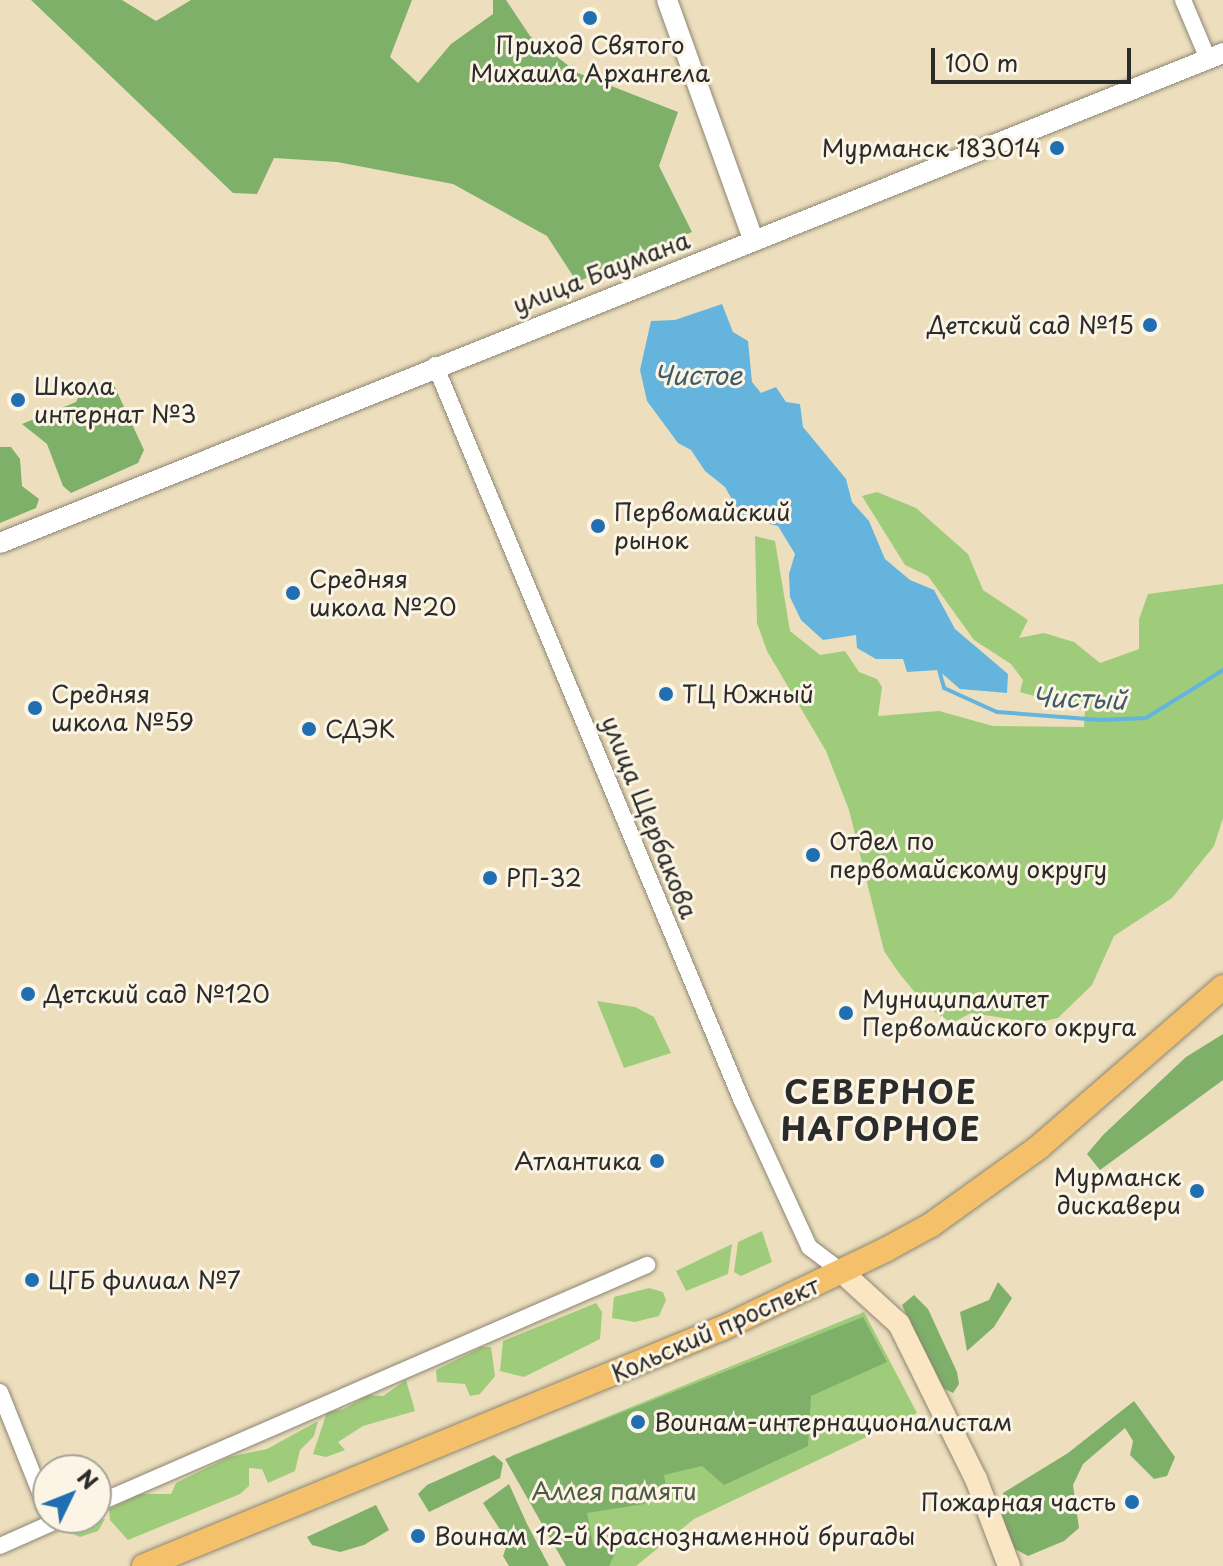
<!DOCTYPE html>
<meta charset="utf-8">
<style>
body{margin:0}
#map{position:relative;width:1223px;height:1566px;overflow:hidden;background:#eddfbd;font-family:"Playpen Sans",sans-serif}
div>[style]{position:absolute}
.green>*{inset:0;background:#9ecc7a}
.forest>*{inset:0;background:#7eb06a}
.water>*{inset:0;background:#64b4de}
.stream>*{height:4px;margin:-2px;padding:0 2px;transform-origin:2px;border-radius:2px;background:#64b4de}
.roads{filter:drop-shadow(0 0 2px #8c8574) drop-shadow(0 0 2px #8c8574)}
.minor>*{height:16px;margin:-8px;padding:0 8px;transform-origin:8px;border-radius:8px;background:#fff}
.tertiary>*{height:20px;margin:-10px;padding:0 10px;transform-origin:10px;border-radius:10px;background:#fff}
.secondary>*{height:22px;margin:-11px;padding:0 11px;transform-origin:11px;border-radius:11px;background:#fbe6c3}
.primary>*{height:24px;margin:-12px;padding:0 12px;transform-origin:12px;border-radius:12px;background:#f4c16a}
.dots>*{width:22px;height:22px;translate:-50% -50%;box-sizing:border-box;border:4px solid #fcf5e5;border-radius:50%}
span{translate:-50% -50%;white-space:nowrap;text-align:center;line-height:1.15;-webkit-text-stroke:6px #fcf5e5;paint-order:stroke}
.poi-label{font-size:24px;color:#2b2b2b}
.right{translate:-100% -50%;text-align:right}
.left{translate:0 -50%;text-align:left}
.street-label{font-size:24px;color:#2b2b2b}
.park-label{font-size:24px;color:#4e5b43}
.water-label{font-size:26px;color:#3f5b6a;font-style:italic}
.district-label{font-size:32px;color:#2b2b2b;font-weight:700;letter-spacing:2px}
.north{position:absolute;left:32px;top:1454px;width:80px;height:80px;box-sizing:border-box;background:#fcf5e5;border:2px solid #a8a49b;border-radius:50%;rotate:47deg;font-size:22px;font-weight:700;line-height:32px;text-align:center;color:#2b2b2b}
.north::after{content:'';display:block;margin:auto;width:28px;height:36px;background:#1f6fb2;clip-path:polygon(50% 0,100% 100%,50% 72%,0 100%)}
.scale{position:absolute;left:931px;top:48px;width:200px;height:36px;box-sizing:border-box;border:4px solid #2b2b2b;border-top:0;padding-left:10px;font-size:24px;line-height:28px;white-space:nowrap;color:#2b2b2b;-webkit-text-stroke:6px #fcf5e5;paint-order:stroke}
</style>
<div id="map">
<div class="green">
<i style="clip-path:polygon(877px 492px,916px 508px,968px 554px,983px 590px,1028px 620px,1019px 638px,1044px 633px,1074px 642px,1100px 663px,1139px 649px,1139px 619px,1148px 594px,1223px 584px,1223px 818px,1214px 846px,1172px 898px,1114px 936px,1092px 985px,1058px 1018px,1036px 1023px,971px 1013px,952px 1023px,927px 1007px,899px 973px,884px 951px,849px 810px,826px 751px,767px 651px,757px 623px,755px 536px,775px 541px,790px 631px,820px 655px,845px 651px,859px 672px,877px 679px,882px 687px,878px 716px,939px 711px,993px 726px,1084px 727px,1085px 710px,1020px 692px,1023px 680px,1011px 664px,974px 640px,928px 576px,905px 565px,862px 496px)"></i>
<i style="clip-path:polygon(597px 1001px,635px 1007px,654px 1017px,671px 1053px,624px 1068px)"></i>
<i style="clip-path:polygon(762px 1231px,772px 1262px,741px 1276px,734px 1272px,738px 1242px)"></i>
<i style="clip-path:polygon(732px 1244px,728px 1274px,686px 1291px,676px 1271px)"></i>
<i style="clip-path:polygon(649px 1288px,663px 1292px,666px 1300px,659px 1316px,635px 1322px,612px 1318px,614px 1297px)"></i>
<i style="clip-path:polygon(596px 1303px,602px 1312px,600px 1339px,524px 1377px,500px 1371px,503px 1341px)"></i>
<i style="clip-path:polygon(864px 1312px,917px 1413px,694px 1519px,636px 1566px,575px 1566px,511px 1456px)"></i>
<i style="clip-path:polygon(482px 1347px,491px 1347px,495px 1376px,480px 1394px,470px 1396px,465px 1384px,437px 1382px,436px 1370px)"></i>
<i style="clip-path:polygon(406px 1380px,415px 1411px,363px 1426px,338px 1442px,345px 1450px,326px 1457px,313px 1454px,327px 1412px,344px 1409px,368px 1395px,383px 1396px)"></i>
<i style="clip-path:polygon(318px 1421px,314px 1436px,300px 1450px,295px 1471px,268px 1483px,262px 1469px,249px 1468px,249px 1486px,240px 1494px,128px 1540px,110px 1520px,109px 1509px,140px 1494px,171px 1494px,176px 1483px,229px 1457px,267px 1449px)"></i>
<i style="clip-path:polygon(86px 1518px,105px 1519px,98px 1531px,80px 1537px,70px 1533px,74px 1523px)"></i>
</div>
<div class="forest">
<i style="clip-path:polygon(31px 0,122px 0,156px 21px,191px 0,412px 0,390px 57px,418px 83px,451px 44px,493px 14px,493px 0,506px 0,530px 36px,578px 73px,678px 112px,659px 166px,692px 232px,577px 282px,547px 236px,453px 184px,337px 162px,274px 158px,257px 194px,233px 193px)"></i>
<i style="clip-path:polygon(112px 381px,144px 450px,138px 463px,71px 493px,63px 486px,47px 444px,22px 424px,76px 402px,84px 385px)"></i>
<i style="clip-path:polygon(0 447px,11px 447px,20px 459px,22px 486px,39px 499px,36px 508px,0 523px)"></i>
<i style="clip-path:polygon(1223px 1034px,1223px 1080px,1100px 1170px,1087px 1154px,1103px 1135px,1186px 1057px)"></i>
<i style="clip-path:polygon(998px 1282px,1012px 1298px,994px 1327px,967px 1351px,960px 1312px,989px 1300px)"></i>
<i style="clip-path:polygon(914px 1295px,928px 1309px,957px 1372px,959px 1384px,953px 1393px,939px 1386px,902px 1305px)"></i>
<i style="clip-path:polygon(863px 1317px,887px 1362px,811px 1396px,808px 1446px,724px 1485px,702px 1466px,664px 1475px,667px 1492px,644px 1504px,587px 1513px,593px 1544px,617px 1549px,609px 1566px,566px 1566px,505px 1459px)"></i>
<i style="clip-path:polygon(1134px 1401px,1175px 1457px,1167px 1476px,1154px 1479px,1130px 1455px,1133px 1441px,1125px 1428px,1083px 1464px,1073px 1485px,1079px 1528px,1064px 1541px,1028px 1556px,1015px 1549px,1002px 1519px,1003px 1493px,1068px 1453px)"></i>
<i style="clip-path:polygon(494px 1455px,503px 1463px,500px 1478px,429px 1512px,418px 1494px,427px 1485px)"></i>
<i style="clip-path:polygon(509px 1484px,527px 1524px,549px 1566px,509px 1566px,503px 1556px,508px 1542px,483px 1503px)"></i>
<i style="clip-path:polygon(376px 1505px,389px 1530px,364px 1545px,340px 1552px,312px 1545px,307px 1537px)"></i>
</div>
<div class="water">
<i style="clip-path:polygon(722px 304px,733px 332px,748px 341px,752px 382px,761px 393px,776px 387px,786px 402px,800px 404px,803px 427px,846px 479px,852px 502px,869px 521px,885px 559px,910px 580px,934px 590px,955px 629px,1008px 674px,1007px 693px,960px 689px,938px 670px,907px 672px,903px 659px,876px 659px,857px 648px,856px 635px,823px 640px,801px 620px,790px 597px,789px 574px,795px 554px,778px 526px,742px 517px,725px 487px,705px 471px,691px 450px,678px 443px,647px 401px,640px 370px,651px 321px,675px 320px)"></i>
</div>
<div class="stream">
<i style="left:939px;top:670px;width:19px;rotate:74deg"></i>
<i style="left:944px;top:688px;width:58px;rotate:24.4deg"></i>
<i style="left:997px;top:712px;width:104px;rotate:4.4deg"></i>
<i style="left:1101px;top:720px;width:45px;rotate:-2.5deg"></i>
<i style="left:1146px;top:718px;width:91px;rotate:-31.9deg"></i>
</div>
<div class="roads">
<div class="minor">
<i style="left:1183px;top:0;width:64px;rotate:67deg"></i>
<i style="left:435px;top:365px;width:797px;rotate:67.36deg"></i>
<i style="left:742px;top:1101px;width:161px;rotate:65.3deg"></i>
<i style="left:809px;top:1247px;width:41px;rotate:37.1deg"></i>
<i style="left:0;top:1392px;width:129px;rotate:68.2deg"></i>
<i style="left:96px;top:1504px;width:601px;rotate:-23.45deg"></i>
<i style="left:0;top:1546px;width:69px;rotate:-24deg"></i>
</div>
<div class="tertiary">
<i style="left:667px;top:0;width:256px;rotate:70.2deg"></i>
<i style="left:0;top:543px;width:1318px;rotate:-21.83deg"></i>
</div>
<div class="secondary">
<i style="left:842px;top:1272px;width:77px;rotate:42.4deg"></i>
<i style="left:899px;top:1324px;width:173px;rotate:63.6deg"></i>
<i style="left:976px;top:1479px;width:93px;rotate:69.2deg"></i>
</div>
<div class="primary">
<i style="left:144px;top:1566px;width:626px;rotate:-22.35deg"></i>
<i style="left:723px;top:1328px;width:182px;rotate:-25.7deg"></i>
<i style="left:887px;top:1249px;width:50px;rotate:-28.6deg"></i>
<i style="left:931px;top:1225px;width:133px;rotate:-35.8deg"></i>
<i style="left:1039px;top:1147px;width:244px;rotate:-41deg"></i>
</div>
</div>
<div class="dots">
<i style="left:590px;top:18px;background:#1f6fb2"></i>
<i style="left:1057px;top:148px;background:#1f6fb2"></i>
<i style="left:1150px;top:325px;background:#1f6fb2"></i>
<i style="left:18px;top:400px;background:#1f6fb2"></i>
<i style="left:598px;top:526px;background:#1f6fb2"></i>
<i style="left:293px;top:593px;background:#1f6fb2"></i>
<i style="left:666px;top:694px;background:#1f6fb2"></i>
<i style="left:35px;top:708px;background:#1f6fb2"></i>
<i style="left:309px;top:729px;background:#1f6fb2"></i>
<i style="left:813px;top:855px;background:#1f6fb2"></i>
<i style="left:490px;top:878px;background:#1f6fb2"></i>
<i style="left:28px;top:994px;background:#1f6fb2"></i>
<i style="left:846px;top:1013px;background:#1f6fb2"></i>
<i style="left:657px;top:1161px;background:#1f6fb2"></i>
<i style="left:1197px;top:1191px;background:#1f6fb2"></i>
<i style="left:32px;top:1280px;background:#1f6fb2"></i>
<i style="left:638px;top:1422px;background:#1f6fb2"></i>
<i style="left:1132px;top:1502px;background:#1f6fb2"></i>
<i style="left:418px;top:1536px;background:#1f6fb2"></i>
</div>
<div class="poi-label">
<span style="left:590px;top:59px">Приход Святого<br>Михаила Архангела</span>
<span class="right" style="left:1041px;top:148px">Мурманск 183014</span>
<span class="right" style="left:1134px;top:325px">Детский сад №15</span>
<span class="left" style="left:34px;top:400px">Школа<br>интернат №3</span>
<span class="left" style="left:614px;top:526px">Первомайский<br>рынок</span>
<span class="left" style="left:309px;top:593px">Средняя<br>школа №20</span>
<span class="left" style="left:51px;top:708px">Средняя<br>школа №59</span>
<span class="left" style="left:682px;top:694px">ТЦ Южный</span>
<span class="left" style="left:325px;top:729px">СДЭК</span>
<span class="left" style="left:829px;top:855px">Отдел по<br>первомайскому округу</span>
<span class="left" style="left:506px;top:878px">РП-32</span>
<span class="left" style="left:44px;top:994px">Детский сад №120</span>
<span class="left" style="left:862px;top:1013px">Муниципалитет<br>Первомайского округа</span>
<span class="right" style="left:641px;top:1161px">Атлантика</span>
<span class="right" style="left:1181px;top:1191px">Мурманск<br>дискавери</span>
<span class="left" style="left:48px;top:1280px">ЦГБ филиал №7</span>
<span class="left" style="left:654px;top:1422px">Воинам-интернационалистам</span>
<span class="right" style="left:1116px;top:1502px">Пожарная часть</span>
<span class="left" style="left:434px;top:1536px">Воинам 12-й Краснознаменной бригады</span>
</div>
<div class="street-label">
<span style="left:601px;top:272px;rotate:-21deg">улица Баумана</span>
<span style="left:650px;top:817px;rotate:68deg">улица Щербакова</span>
<span style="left:715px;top:1329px;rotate:-24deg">Кольский проспект</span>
</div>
<div class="park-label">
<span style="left:614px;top:1491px">Аллея памяти</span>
</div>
<div class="water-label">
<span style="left:698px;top:375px">Чистое</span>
<span style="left:1079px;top:698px;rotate:2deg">Чистый</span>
</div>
<div class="district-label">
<span style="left:881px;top:1110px">СЕВЕРНОЕ<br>НАГОРНОЕ</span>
</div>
<div class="north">N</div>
<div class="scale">100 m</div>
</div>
